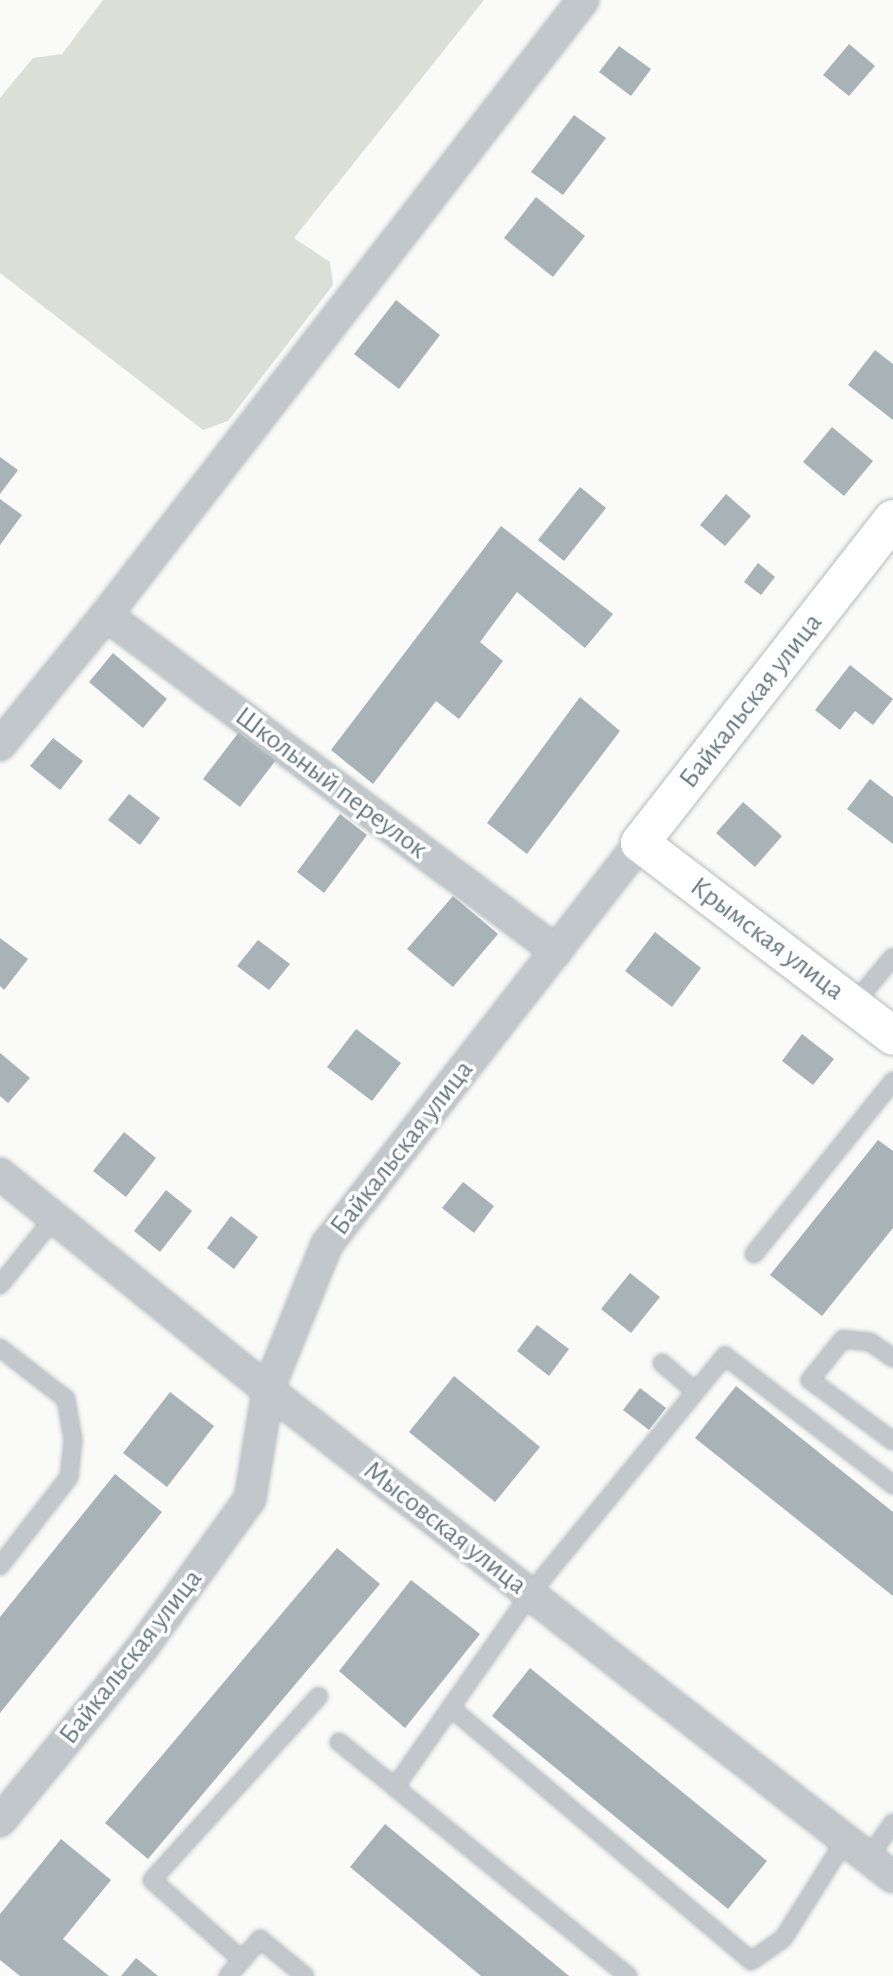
<!DOCTYPE html>
<meta charset="utf-8">
<style>
body{margin:0}
#map{position:relative;width:893px;height:1976px;overflow:hidden;background:#fafaf8;font-family:"Alegreya Sans",sans-serif}
div>[style]{position:absolute}
.green>*{inset:0;background:#dbdfd7}
.building>*{inset:0;background:#a8b3b7}
.roads{filter:drop-shadow(0 0 2px #b3bbbe) drop-shadow(0 0 2px #b3bbbe)}
.service>*{height:16px;margin:-8px;padding:0 8px;transform-origin:8px;border-radius:8px;background:#c1c7ca}
.minor>*{height:30px;margin:-15px;padding:0 15px;transform-origin:15px;border-radius:15px;background:#c1c7ca}
.secondary>*{height:38px;margin:-19px;padding:0 19px;transform-origin:19px;border-radius:19px;background:#fff}
span{translate:-50% -50%;white-space:nowrap;text-align:center;line-height:1.15;-webkit-text-stroke:7px #fff;paint-order:stroke}
.street-label{font-size:28px;color:#657982}
</style>
<div id="map">
<div class="green">
<i style="clip-path:polygon(103px 0,484px 0,294px 238px,330px 262px,333px 285px,228px 421px,203px 430px,0 273px,0 98px,33px 58px,62px 54px)"></i>
</div>
<div class="building">
<i style="clip-path:polygon(849px 44px,875px 66px,849px 96px,823px 75px)"></i>
<i style="clip-path:polygon(619px 46px,651px 69px,631px 96px,599px 72px)"></i>
<i style="clip-path:polygon(574px 115px,606px 138px,563px 195px,531px 172px)"></i>
<i style="clip-path:polygon(536px 197px,585px 236px,553px 277px,504px 238px)"></i>
<i style="clip-path:polygon(396px 300px,440px 335px,399px 389px,354px 354px)"></i>
<i style="clip-path:polygon(875px 350px,893px 364px,893px 420px,848px 385px)"></i>
<i style="clip-path:polygon(832px 427px,873px 461px,844px 496px,803px 462px)"></i>
<i style="clip-path:polygon(0 457px,18px 470px,0 494px)"></i>
<i style="clip-path:polygon(580px 487px,606px 508px,564px 561px,538px 540px)"></i>
<i style="clip-path:polygon(726px 494px,751px 516px,725px 546px,700px 525px)"></i>
<i style="clip-path:polygon(0 499px,22px 515px,0 545px)"></i>
<i style="clip-path:polygon(501px 526px,613px 614px,585px 648px,517px 592px,480px 642px,503px 661px,459px 719px,436px 701px,373px 784px,331px 750px)"></i>
<i style="clip-path:polygon(758px 563px,775px 577px,761px 595px,744px 582px)"></i>
<i style="clip-path:polygon(113px 653px,167px 699px,143px 728px,89px 682px)"></i>
<i style="clip-path:polygon(850px 665px,893px 699px,873px 725px,855px 711px,840px 730px,815px 710px)"></i>
<i style="clip-path:polygon(580px 697px,620px 731px,527px 854px,487px 823px)"></i>
<i style="clip-path:polygon(239px 732px,276px 760px,240px 807px,203px 779px)"></i>
<i style="clip-path:polygon(53px 738px,83px 761px,60px 790px,30px 766px)"></i>
<i style="clip-path:polygon(870px 779px,893px 797px,893px 844px,847px 809px)"></i>
<i style="clip-path:polygon(129px 794px,160px 818px,140px 845px,108px 820px)"></i>
<i style="clip-path:polygon(743px 802px,782px 836px,755px 867px,716px 833px)"></i>
<i style="clip-path:polygon(340px 814px,367px 835px,324px 893px,297px 872px)"></i>
<i style="clip-path:polygon(453px 896px,498px 934px,453px 987px,407px 949px)"></i>
<i style="clip-path:polygon(655px 932px,701px 968px,672px 1007px,625px 971px)"></i>
<i style="clip-path:polygon(0 938px,28px 959px,4px 990px,0 986px)"></i>
<i style="clip-path:polygon(258px 940px,290px 964px,269px 990px,237px 966px)"></i>
<i style="clip-path:polygon(356px 1029px,401px 1063px,372px 1101px,327px 1067px)"></i>
<i style="clip-path:polygon(802px 1034px,834px 1059px,813px 1085px,782px 1061px)"></i>
<i style="clip-path:polygon(0 1053px,30px 1078px,8px 1103px,0 1096px)"></i>
<i style="clip-path:polygon(124px 1132px,156px 1158px,126px 1197px,93px 1171px)"></i>
<i style="clip-path:polygon(878px 1140px,893px 1151px,893px 1228px,822px 1316px,770px 1275px)"></i>
<i style="clip-path:polygon(463px 1182px,494px 1206px,474px 1233px,442px 1208px)"></i>
<i style="clip-path:polygon(166px 1190px,192px 1211px,160px 1252px,134px 1231px)"></i>
<i style="clip-path:polygon(231px 1216px,258px 1237px,234px 1269px,207px 1248px)"></i>
<i style="clip-path:polygon(630px 1273px,660px 1297px,631px 1333px,601px 1309px)"></i>
<i style="clip-path:polygon(537px 1325px,569px 1349px,549px 1376px,517px 1351px)"></i>
<i style="clip-path:polygon(454px 1376px,540px 1447px,495px 1502px,409px 1432px)"></i>
<i style="clip-path:polygon(736px 1386px,893px 1512px,893px 1596px,695px 1438px)"></i>
<i style="clip-path:polygon(640px 1388px,666px 1408px,649px 1430px,623px 1410px)"></i>
<i style="clip-path:polygon(170px 1392px,214px 1426px,167px 1487px,123px 1453px)"></i>
<i style="clip-path:polygon(115px 1474px,162px 1512px,0 1713px,0 1617px)"></i>
<i style="clip-path:polygon(337px 1548px,380px 1584px,148px 1859px,105px 1823px)"></i>
<i style="clip-path:polygon(411px 1580px,480px 1634px,405px 1728px,339px 1671px)"></i>
<i style="clip-path:polygon(530px 1668px,767px 1861px,728px 1909px,492px 1716px)"></i>
<i style="clip-path:polygon(385px 1824px,569px 1976px,481px 1976px,350px 1867px)"></i>
<i style="clip-path:polygon(61px 1839px,111px 1880px,63px 1939px,109px 1976px,20px 1976px,0 1960px,0 1914px)"></i>
<i style="clip-path:polygon(136px 1958px,158px 1976px,121px 1976px)"></i>
</div>
<div class="roads">
<div class="service">
<i style="left:853px;top:1005px;width:62px;rotate:-50.2deg"></i>
<i style="left:754px;top:1254px;width:222px;rotate:-51.2deg"></i>
<i style="left:0;top:1285px;width:86px;rotate:-51.1deg"></i>
<i style="left:0;top:1348px;width:83px;rotate:37.7deg"></i>
<i style="left:66px;top:1399px;width:42px;rotate:80.3deg"></i>
<i style="left:73px;top:1440px;width:37px;rotate:96deg"></i>
<i style="left:69px;top:1477px;width:113px;rotate:127.8deg"></i>
<i style="left:893px;top:1358px;width:28px;rotate:-145deg"></i>
<i style="left:870px;top:1342px;width:27px;rotate:-174deg"></i>
<i style="left:843px;top:1339px;width:53px;rotate:128.8deg"></i>
<i style="left:810px;top:1380px;width:103px;rotate:36.3deg"></i>
<i style="left:662px;top:1363px;width:43px;rotate:40.3deg"></i>
<i style="left:451px;top:1708px;width:392px;rotate:40.1deg"></i>
<i style="left:751px;top:1961px;width:39px;rotate:-35deg"></i>
<i style="left:783px;top:1939px;width:117px;rotate:-57.9deg"></i>
<i style="left:339px;top:1742px;width:72px;rotate:38.8deg"></i>
<i style="left:868px;top:1858px;width:43px;rotate:-54.5deg"></i>
<i style="left:242px;top:1960px;width:28px;rotate:-49deg"></i>
<i style="left:260px;top:1939px;width:58px;rotate:39.4deg"></i>
<i style="left:228px;top:1976px;width:21px;rotate:-49deg"></i>
<i style="left:242px;top:1960px;width:120px;rotate:-138.4deg"></i>
<i style="left:152px;top:1880px;width:248px;rotate:-47.8deg"></i>
<i style="left:628px;top:1976px;width:300px;rotate:-141deg"></i>
<i style="left:395px;top:1787px;width:236px;rotate:-55deg"></i>
<i style="left:530px;top:1594px;width:308px;rotate:-50.7deg"></i>
<i style="left:725px;top:1356px;width:212px;rotate:37.5deg"></i>
</div>
<div class="minor">
<i style="left:106px;top:615px;width:562px;rotate:36.75deg"></i>
<i style="left:0;top:745px;width:168px;rotate:-50.8deg"></i>
<i style="left:106px;top:615px;width:778px;rotate:-52.2deg"></i>
<i style="left:0;top:1174px;width:344px;rotate:38.9deg"></i>
<i style="left:268px;top:1390px;width:792px;rotate:37.93deg"></i>
<i style="left:0;top:1821px;width:224px;rotate:-50.6deg"></i>
<i style="left:142px;top:1648px;width:184px;rotate:-54.1deg"></i>
<i style="left:250px;top:1499px;width:110px;rotate:-80.6deg"></i>
<i style="left:268px;top:1390px;width:157px;rotate:-68deg"></i>
<i style="left:327px;top:1244px;width:509px;rotate:-52.03deg"></i>
</div>
<div class="secondary">
<i style="left:893px;top:519px;width:411px;rotate:128deg"></i>
<i style="left:640px;top:843px;width:318px;rotate:37.3deg"></i>
</div>
</div>
<div class="street-label">
<span style="left:751px;top:701px;rotate:-52deg">Байкальская улица</span>
<span style="left:331px;top:783px;rotate:37deg">Школьный переулок</span>
<span style="left:767px;top:939px;rotate:37deg">Крымская улица</span>
<span style="left:402px;top:1148px;rotate:-52deg">Байкальская улица</span>
<span style="left:445px;top:1528px;rotate:38deg">Мысовская улица</span>
<span style="left:131px;top:1657px;rotate:-52deg">Байкальская улица</span>
</div>
</div>
